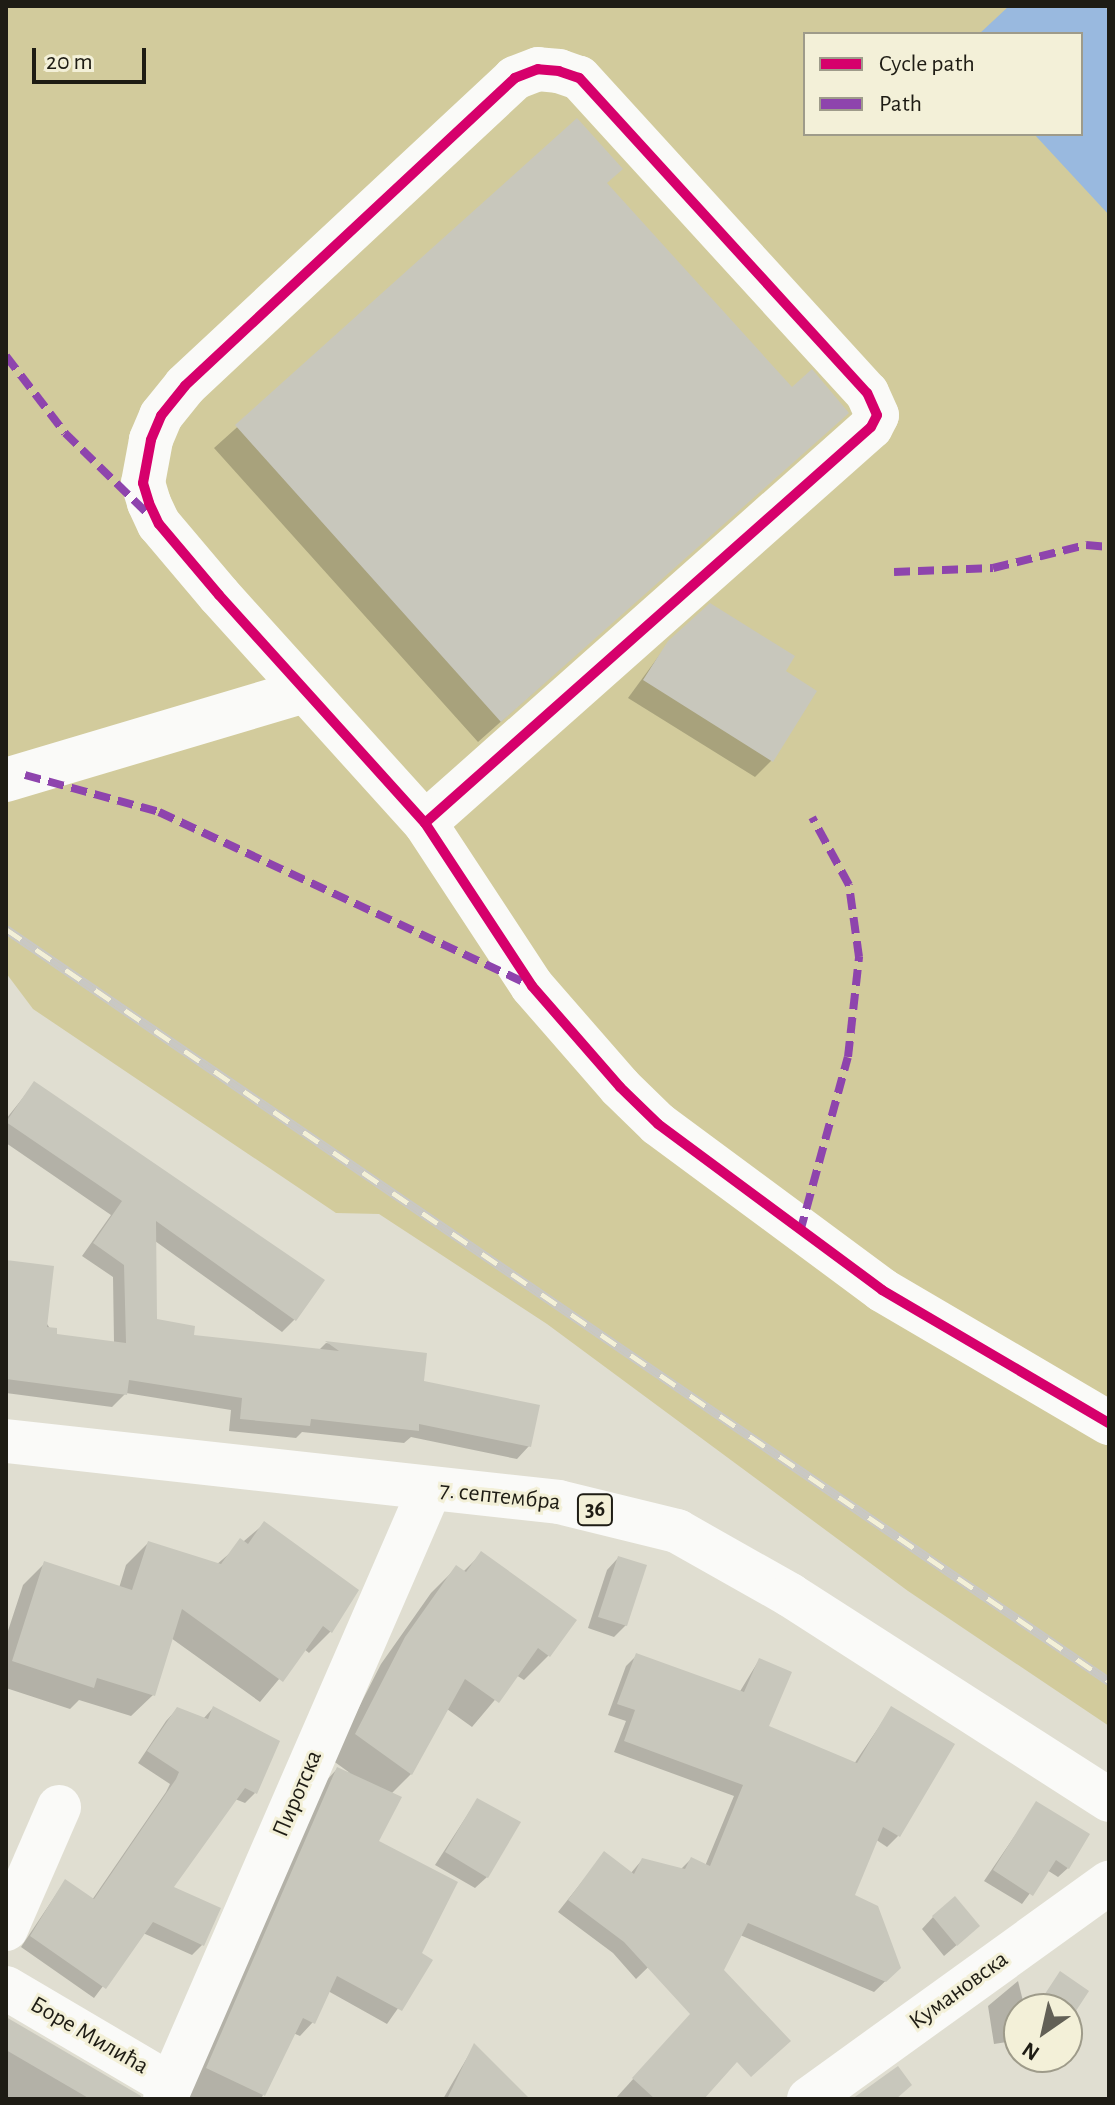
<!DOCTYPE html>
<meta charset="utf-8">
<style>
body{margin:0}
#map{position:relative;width:1115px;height:2105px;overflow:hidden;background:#e0ded1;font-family:"Alegreya Sans",sans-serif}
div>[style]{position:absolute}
.green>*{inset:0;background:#d2cb9c}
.water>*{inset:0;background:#99b9df}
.shadow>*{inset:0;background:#0003}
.building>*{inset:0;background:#c8c7bc}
.minor>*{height:44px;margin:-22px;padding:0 22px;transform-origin:22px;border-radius:22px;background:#fafaf8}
.major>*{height:44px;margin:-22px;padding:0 22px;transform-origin:22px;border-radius:22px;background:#fafaf8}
.rail>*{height:9px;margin-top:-4.5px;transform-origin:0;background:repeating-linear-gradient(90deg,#f3f0d8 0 18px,#c9c8c4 0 36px);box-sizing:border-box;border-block:2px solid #c9c8c4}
.quiet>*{height:8px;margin-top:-4px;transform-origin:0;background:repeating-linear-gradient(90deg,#8e44ad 0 16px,transparent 0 24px)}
.cycleway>*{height:10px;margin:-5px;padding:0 5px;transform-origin:5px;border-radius:5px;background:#d6006c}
span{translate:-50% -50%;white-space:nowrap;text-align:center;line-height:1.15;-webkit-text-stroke:6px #f3f0d8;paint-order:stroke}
.shield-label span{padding:2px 6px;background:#f3f0d8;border:2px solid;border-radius:6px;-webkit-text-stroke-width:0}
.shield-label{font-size:22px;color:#1e1c14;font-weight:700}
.street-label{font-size:24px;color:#1e1c14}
.frame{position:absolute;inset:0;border:8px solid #1e1c14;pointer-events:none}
.legend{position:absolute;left:803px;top:32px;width:280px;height:104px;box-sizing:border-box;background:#f3f0d8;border:2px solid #9e9b8a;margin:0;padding:10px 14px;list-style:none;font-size:24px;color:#1e1c14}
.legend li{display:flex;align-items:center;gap:16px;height:40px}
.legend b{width:40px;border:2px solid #9e9b8a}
.north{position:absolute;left:1003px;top:1993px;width:80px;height:80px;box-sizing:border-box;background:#f3f0d8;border:2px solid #9e9b8a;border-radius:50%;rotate:214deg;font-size:22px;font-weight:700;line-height:32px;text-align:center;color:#1e1c14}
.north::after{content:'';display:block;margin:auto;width:28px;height:36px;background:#626056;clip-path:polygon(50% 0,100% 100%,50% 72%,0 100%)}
.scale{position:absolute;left:32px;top:48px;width:114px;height:36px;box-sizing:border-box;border:4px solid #1e1c14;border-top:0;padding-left:10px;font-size:24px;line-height:28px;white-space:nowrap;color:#1e1c14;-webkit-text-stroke:6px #f3f0d8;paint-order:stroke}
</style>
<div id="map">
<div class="green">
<i style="clip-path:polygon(evenodd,6px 6px,1109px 6px,1109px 1726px,908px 1591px,547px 1324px,379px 1214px,336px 1213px,33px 1009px,6px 973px,6px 6px,805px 34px,1081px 34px,1081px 134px,805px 134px,805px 34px)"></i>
</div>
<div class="water">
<i style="clip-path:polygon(1009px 6px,1104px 6px,1109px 11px,1109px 215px,1034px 134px,1081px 134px,1081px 34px,979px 34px)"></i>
</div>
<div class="shadow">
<i style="clip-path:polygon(577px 121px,605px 184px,791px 390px,846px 413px,478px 742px,214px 448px)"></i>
<i style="clip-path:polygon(669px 642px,783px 672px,772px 760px,755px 777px,628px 698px)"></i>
<i style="clip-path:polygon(34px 1084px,295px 1319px,282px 1332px,155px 1241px,155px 1321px,191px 1337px,318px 1351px,326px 1343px,425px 1355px,422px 1383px,529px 1446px,517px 1459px,411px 1437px,404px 1443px,302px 1432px,296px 1438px,229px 1431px,231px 1410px,126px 1393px,112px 1407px,6px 1393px,6px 1262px,55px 1336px,114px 1343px,113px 1277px,82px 1256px,111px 1215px,6px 1143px,6px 1119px)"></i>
<i style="clip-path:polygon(264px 1524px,331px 1631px,309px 1653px,304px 1649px,260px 1702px,171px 1638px,153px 1695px,131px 1716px,79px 1700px,70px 1709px,6px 1688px,6px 1637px,23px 1585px,45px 1563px,119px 1588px,126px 1565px,148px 1543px,216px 1565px)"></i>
<i style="clip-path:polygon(481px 1554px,549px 1655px,524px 1680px,516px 1675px,472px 1727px,447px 1709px,411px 1774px,391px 1794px,376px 1842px,419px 1954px,431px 1961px,387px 2024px,328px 1991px,313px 2022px,300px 2036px,293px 2033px,262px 2097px,266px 2099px,183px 2099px,324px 1783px,337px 1769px,350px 1773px,332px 1760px,381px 1664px,431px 1593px,456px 1568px,463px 1572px)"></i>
<i style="clip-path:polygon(618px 1558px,626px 1625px,614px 1637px,588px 1628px,607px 1570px)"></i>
<i style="clip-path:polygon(637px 1655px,739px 1693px,759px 1660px,767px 1727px,854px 1764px,891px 1709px,898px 1836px,887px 1847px,875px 1839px,853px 1896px,899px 1968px,874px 1992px,740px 1935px,677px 1939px,636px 1979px,613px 1953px,558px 1912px,604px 1854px,630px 1874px,642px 1860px,680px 1870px,691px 1859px,705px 1866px,734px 1796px,614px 1752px,626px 1721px,608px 1715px,626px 1666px)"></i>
<i style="clip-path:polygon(213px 1708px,255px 1793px,245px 1803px,235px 1799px,171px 1888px,203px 1944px,192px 1955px,143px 1933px,94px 1998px,21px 1947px,65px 1881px,92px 1900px,166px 1792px,170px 1784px,138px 1763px,166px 1721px,177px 1709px,203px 1719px)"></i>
<i style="clip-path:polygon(477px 1800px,487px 1877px,475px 1888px,435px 1865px)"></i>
<i style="clip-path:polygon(1037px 1803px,1068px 1868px,1058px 1877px,1047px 1870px,1022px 1904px,984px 1881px)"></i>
<i style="clip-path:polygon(933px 1917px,966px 1937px,944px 1956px,922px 1929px)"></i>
<i style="clip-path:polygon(1061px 1974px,1086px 1991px,1067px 2020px,1067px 2009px,1034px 2009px)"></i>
<i style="clip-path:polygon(1018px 1981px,1025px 2009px,1019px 2009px,1019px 2040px,994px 2044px,988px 2006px)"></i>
<i style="clip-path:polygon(693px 2013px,701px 2099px,615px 2099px)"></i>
<i style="clip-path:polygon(6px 2019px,139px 2099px,6px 2099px)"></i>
<i style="clip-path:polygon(474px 2046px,527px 2099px,443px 2099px)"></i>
</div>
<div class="building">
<i style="clip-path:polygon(577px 118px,623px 169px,607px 183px,792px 387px,812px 369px,849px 413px,501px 722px,235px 425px)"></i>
<i style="clip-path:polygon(710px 603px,795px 656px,786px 671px,817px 691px,773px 762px,643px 680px,668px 641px)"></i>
<i style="clip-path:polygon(34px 1081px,325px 1280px,296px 1321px,156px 1221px,157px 1319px,195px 1326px,194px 1335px,339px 1351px,325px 1341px,427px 1353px,424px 1381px,540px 1405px,531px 1447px,419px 1424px,419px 1431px,311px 1419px,310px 1426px,240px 1419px,242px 1398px,129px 1380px,127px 1395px,6px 1379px,6px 1260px,54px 1266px,47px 1327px,57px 1328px,57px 1334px,126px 1343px,124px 1265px,93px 1243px,122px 1201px,6px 1122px)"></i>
<i style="clip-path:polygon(264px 1521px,359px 1590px,332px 1633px,323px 1626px,283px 1682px,182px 1609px,155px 1696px,97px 1678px,94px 1688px,12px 1661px,44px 1561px,132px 1590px,148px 1541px,221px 1564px,240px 1538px,248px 1544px)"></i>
<i style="clip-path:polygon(481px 1551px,577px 1620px,550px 1657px,538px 1648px,499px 1703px,465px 1679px,412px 1775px,355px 1734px,405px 1637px,456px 1565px,466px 1572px)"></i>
<i style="clip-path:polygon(618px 1556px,647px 1565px,627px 1626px,598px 1617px)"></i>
<i style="clip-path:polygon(636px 1653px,744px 1692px,759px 1658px,792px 1672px,769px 1726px,857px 1763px,891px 1706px,955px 1744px,900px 1837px,883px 1827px,855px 1895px,878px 1906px,901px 1968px,886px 1982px,748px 1923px,724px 1970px,791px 2041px,751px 2077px,737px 2062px,704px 2099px,655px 2099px,632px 2078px,690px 2014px,624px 1942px,568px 1900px,604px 1851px,634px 1874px,642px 1858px,685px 1869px,691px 1857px,710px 1866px,743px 1785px,624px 1741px,635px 1710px,617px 1704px)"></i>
<i style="clip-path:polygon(213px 1706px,280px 1741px,257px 1794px,245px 1788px,174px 1887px,221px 1908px,204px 1946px,153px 1922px,106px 1989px,30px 1936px,65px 1879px,94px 1899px,176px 1779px,179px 1772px,147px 1751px,177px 1707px,208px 1719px)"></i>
<i style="clip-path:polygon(337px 1767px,402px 1797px,379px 1841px,458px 1882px,422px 1953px,433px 1960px,402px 2011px,337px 1976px,315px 2024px,303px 2018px,265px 2096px,206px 2068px)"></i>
<i style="clip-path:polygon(477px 1798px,521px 1822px,488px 1878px,445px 1852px)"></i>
<i style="clip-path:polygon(1036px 1801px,1090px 1834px,1069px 1869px,1056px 1860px,1033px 1896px,993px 1870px)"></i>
<i style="clip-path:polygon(955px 1896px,980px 1926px,957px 1946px,932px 1916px)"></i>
<i style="clip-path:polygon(1060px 1971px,1089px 1991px,1070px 2020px,1067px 2009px,1054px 2009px,1041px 2000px)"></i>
<i style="clip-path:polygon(6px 2017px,141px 2096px,140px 2099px,90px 2099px,6px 2050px)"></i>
<i style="clip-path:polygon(474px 2043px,530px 2099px,447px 2099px)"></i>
<i style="clip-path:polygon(898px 2066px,912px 2085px,896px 2099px,852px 2099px)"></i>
</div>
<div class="minor">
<i style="left:6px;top:780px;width:312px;rotate:-16.6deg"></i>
<i style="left:425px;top:823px;width:596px;rotate:-41.6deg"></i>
<i style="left:871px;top:427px;width:13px;rotate:-63deg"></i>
<i style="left:877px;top:415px;width:24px;rotate:-114deg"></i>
<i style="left:867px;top:393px;width:427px;rotate:-132.4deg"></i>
<i style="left:579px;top:78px;width:21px;rotate:-161deg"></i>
<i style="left:559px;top:71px;width:21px;rotate:-175deg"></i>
<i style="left:538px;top:69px;width:25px;rotate:159deg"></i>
<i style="left:515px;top:78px;width:451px;rotate:137deg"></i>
<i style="left:185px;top:386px;width:38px;rotate:129deg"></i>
<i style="left:161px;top:416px;width:26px;rotate:113deg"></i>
<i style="left:151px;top:440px;width:44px;rotate:100.5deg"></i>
<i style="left:143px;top:483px;width:21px;rotate:73deg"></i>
<i style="left:149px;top:503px;width:23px;rotate:65deg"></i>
<i style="left:159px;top:524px;width:93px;rotate:49.8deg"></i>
<i style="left:219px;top:595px;width:307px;rotate:47.9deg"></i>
<i style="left:425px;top:823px;width:195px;rotate:56.7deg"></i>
<i style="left:532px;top:986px;width:134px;rotate:48.9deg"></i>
<i style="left:620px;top:1087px;width:53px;rotate:44.2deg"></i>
<i style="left:658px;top:1124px;width:279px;rotate:36.5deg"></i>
<i style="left:882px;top:1290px;width:263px;rotate:30.4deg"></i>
<i style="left:6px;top:1929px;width:133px;rotate:-66.5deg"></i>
<i style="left:6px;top:1988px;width:191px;rotate:30.5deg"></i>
<i style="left:165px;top:2099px;width:665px;rotate:-66.52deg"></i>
<i style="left:809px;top:2099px;width:370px;rotate:-35.8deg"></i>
</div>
<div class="major">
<i style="left:6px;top:1441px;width:556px;rotate:6.29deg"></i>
<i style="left:559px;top:1502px;width:122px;rotate:13.8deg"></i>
<i style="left:677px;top:1531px;width:130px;rotate:29.5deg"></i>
<i style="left:790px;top:1595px;width:379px;rotate:32.7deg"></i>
</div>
<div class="rail">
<i style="left:6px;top:929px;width:1335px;rotate:34.29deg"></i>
</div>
<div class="quiet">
<i style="left:6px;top:356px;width:97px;rotate:52.5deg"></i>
<i style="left:65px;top:433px;width:119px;rotate:44.3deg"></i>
<i style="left:894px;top:572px;width:99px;rotate:-2.3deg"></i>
<i style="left:993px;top:568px;width:96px;rotate:-13.9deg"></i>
<i style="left:1086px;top:545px;width:23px;rotate:5deg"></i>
<i style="left:25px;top:775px;width:139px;rotate:15.4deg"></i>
<i style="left:159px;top:812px;width:407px;rotate:25deg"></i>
<i style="left:800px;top:1232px;width:181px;rotate:-74.7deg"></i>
<i style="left:848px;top:1057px;width:101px;rotate:-83.7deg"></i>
<i style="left:859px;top:957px;width:73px;rotate:-97.9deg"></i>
<i style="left:849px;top:885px;width:77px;rotate:-118.6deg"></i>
</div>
<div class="cycleway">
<i style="left:425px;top:823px;width:596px;rotate:-41.6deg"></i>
<i style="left:871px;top:427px;width:13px;rotate:-63deg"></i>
<i style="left:877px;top:415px;width:24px;rotate:-114deg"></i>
<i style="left:867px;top:393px;width:427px;rotate:-132.4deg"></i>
<i style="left:579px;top:78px;width:21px;rotate:-161deg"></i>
<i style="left:559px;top:71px;width:21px;rotate:-175deg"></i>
<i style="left:538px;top:69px;width:25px;rotate:159deg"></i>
<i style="left:515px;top:78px;width:451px;rotate:137deg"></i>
<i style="left:185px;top:386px;width:38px;rotate:129deg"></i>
<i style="left:161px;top:416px;width:26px;rotate:113deg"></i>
<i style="left:151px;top:440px;width:44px;rotate:100.5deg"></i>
<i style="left:143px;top:483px;width:21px;rotate:73deg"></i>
<i style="left:149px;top:503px;width:23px;rotate:65deg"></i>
<i style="left:159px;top:524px;width:93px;rotate:49.8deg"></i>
<i style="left:219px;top:595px;width:307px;rotate:47.9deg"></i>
<i style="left:425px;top:823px;width:195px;rotate:56.7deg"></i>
<i style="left:532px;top:986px;width:134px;rotate:48.9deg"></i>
<i style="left:620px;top:1087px;width:53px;rotate:44.2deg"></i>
<i style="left:658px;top:1124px;width:279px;rotate:36.5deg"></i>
<i style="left:882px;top:1290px;width:263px;rotate:30.4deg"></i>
</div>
<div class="shield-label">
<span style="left:595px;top:1510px">36</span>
</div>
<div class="street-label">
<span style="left:500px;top:1497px;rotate:6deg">7. септембра</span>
<span style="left:298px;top:1794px;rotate:-67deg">Пиротска</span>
<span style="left:959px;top:1991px;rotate:-36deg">Кумановска</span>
<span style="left:89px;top:2036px;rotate:30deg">Боре Милића</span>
</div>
<div class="frame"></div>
<ul class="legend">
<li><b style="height:10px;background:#d6006c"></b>Cycle path</li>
<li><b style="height:10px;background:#8e44ad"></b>Path</li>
</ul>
<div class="north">N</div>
<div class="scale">20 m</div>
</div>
